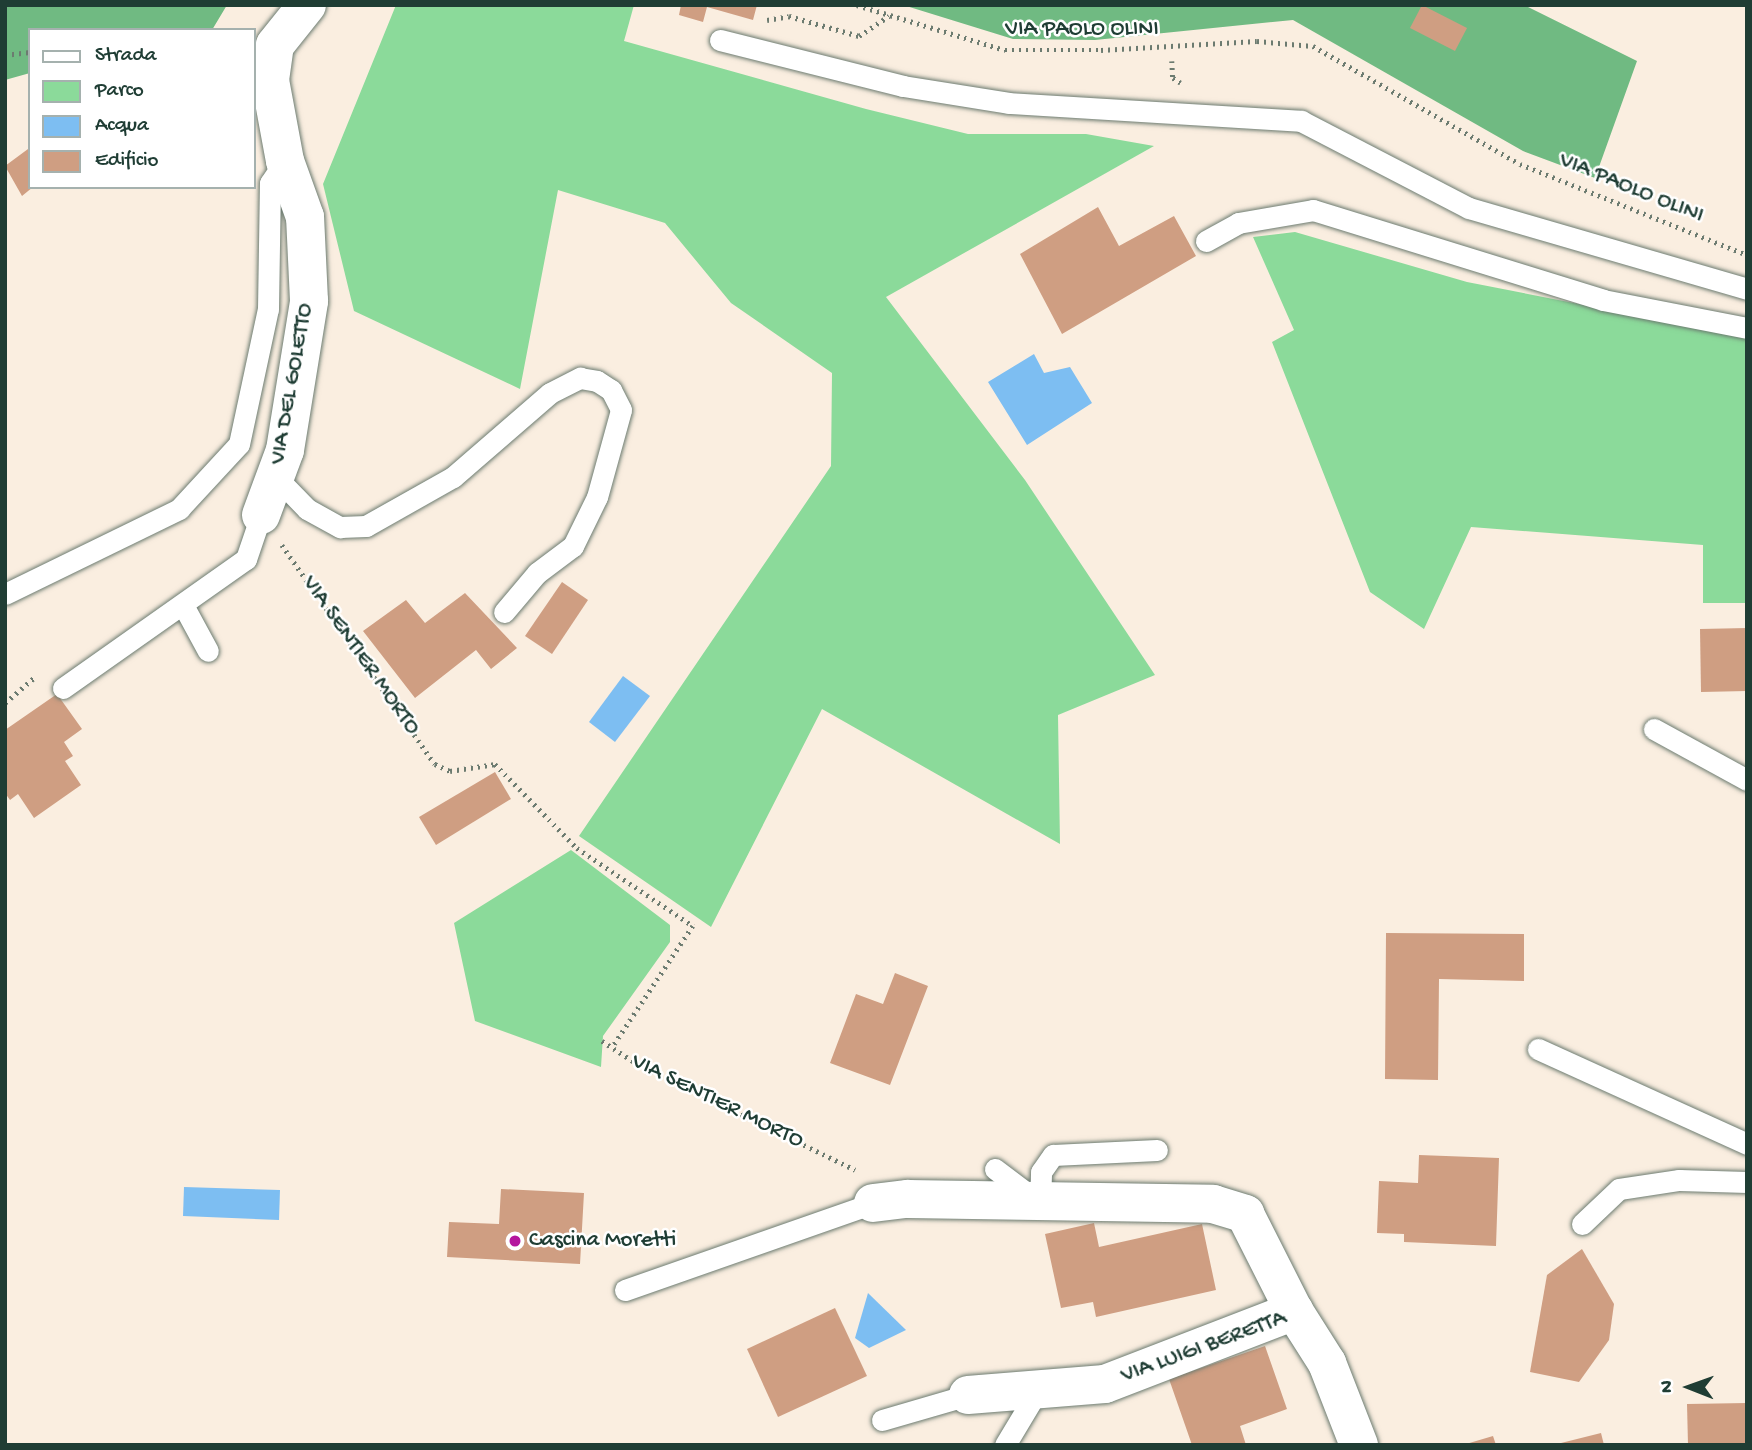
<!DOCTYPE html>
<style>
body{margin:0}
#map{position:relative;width:1752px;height:1450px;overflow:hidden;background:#faeee0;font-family:"Gochi Hand",sans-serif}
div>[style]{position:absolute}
.green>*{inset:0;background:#8bda9a}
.forest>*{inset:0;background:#70ba82}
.water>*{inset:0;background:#7dbef2}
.building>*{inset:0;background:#cf9e82}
.path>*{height:4.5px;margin-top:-2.25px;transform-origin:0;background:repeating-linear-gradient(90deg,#6c7b70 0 2px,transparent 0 7px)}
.roads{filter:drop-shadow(0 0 2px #6c7b70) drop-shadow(0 0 2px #6c7b70)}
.service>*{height:21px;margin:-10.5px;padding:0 10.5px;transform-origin:10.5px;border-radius:10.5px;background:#fff}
.minor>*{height:38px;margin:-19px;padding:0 19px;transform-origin:19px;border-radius:19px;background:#fff}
.dots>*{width:19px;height:19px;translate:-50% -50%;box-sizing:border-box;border:4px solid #fff;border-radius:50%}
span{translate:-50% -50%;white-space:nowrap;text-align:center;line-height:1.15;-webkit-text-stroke:5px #fff;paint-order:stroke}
.street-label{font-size:23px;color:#1f3d34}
.poi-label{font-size:23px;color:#1f3d34}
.left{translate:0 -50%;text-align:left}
.frame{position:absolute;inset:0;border:7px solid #1f3d34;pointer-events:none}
.legend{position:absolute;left:28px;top:28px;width:228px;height:161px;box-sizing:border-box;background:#fff;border:2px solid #a5b1ae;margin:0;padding:9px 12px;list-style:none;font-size:21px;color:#1f3d34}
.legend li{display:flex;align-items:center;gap:14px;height:35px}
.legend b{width:35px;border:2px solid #a5b1ae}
.north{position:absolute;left:1654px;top:1352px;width:70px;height:70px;-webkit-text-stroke:5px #fff;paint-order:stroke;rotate:271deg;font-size:19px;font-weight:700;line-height:28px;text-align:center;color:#1f3d34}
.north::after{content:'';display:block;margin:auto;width:24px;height:32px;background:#1f3d34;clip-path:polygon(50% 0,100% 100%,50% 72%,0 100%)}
</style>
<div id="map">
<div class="green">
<i style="clip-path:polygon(396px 5px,634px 5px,624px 41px,866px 109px,968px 134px,1086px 134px,1154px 146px,886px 297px,1025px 480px,1155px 675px,1058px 715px,1060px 844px,822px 709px,711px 927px,579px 836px,831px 466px,832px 373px,731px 303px,665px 223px,558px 190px,520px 389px,354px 311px,323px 184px)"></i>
<i style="clip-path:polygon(1295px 232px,1467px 282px,1747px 337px,1747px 603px,1703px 603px,1703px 545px,1471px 527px,1424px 629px,1370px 592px,1272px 342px,1294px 330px,1253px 237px)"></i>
<i style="clip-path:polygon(571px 850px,670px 925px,670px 942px,603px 1036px,601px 1067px,475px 1021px,454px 923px)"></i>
</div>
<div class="forest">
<i style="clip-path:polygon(5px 5px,227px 5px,212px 30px,30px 30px,30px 73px,5px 80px)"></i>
<i style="clip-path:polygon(903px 5px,1524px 5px,1637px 61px,1595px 178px,1523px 151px,1293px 20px,1095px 40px,1013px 39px)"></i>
</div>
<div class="water">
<i style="clip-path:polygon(1034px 354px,1044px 373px,1070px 367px,1092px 403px,1027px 445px,988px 382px)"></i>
<i style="clip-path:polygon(623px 676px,650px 696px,615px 742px,589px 722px)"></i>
<i style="clip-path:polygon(184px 1187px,280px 1190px,279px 1220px,183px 1216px)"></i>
<i style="clip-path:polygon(868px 1293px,906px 1330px,869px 1348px,855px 1338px)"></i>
</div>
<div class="building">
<i style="clip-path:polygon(681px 5px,757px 5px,753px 20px,707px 7px,703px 22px,679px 15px)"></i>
<i style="clip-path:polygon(1422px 5px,1467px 28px,1455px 51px,1410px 28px)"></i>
<i style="clip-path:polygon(28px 149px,30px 187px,33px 187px,22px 196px,5px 166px)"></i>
<i style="clip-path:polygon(1098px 207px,1119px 246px,1174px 216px,1196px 256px,1062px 334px,1020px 254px)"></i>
<i style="clip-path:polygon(562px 582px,588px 600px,552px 654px,525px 636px)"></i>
<i style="clip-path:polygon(465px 593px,517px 648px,491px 669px,476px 650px,415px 698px,363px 631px,406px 600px,425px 623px)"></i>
<i style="clip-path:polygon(1747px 628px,1747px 691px,1701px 692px,1700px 629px)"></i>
<i style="clip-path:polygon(57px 694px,82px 729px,64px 742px,73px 756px,65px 761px,81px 785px,34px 818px,18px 794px,10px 800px,5px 793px,5px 730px)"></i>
<i style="clip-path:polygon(495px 772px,511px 799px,436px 845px,419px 817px)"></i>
<i style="clip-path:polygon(1386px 933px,1524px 934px,1524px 981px,1439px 979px,1438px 1080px,1385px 1079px)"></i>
<i style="clip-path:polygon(895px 973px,928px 986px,890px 1085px,830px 1063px,856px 994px,883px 1004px)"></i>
<i style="clip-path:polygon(1419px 1155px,1499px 1158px,1496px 1246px,1404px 1242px,1404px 1234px,1377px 1233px,1379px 1181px,1418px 1183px)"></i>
<i style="clip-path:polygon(501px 1189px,584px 1193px,580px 1264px,447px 1257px,449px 1222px,499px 1224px)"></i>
<i style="clip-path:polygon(1094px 1223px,1099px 1247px,1202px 1224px,1216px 1290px,1096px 1317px,1093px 1302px,1061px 1308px,1045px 1234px)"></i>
<i style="clip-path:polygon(1582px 1249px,1614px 1304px,1609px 1340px,1579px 1382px,1530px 1372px,1547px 1275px)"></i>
<i style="clip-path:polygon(835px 1308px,867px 1376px,778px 1417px,747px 1349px)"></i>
<i style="clip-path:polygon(1265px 1346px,1287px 1409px,1240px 1426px,1246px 1445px,1192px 1445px,1169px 1379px)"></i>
<i style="clip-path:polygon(1747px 1403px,1747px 1445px,1688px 1445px,1687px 1404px)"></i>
<i style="clip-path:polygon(1601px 1433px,1604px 1445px,1557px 1445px,1557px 1444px)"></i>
<i style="clip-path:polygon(1493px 1436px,1496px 1445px,1467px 1445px,1466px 1444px)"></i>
</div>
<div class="path">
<i style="left:857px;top:5px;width:155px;rotate:16.9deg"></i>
<i style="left:1005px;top:50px;width:96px"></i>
<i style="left:1101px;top:50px;width:156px;rotate:-3.3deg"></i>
<i style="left:1257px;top:41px;width:56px;rotate:5.1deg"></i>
<i style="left:1313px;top:46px;width:238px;rotate:29.7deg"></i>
<i style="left:1520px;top:164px;width:245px;rotate:21.8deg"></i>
<i style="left:767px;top:20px;width:22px;rotate:-10deg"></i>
<i style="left:789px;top:16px;width:73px;rotate:15.9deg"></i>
<i style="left:859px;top:36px;width:36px;rotate:-34deg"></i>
<i style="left:5px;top:55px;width:25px;rotate:-7deg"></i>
<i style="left:1172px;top:61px;width:17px;rotate:87deg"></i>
<i style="left:1173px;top:78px;width:9px;rotate:32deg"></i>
<i style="left:282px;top:545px;width:267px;rotate:55.1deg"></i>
<i style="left:435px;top:764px;width:17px;rotate:25deg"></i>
<i style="left:450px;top:771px;width:46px;rotate:-8.8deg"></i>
<i style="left:495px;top:764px;width:117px;rotate:45.7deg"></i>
<i style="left:577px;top:848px;width:140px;rotate:33.9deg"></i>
<i style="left:693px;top:926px;width:146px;rotate:123.6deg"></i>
<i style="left:5px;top:703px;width:38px;rotate:-41deg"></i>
<i style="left:602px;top:1041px;width:38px;rotate:33deg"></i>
<i style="left:634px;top:1062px;width:246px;rotate:26deg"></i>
</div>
<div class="roads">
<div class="service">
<i style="left:720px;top:40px;width:189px;rotate:14.1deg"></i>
<i style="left:903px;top:86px;width:107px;rotate:9.1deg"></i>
<i style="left:1009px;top:103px;width:293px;rotate:3.5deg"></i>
<i style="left:1301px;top:121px;width:189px;rotate:27.4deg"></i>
<i style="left:1469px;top:208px;width:290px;rotate:16.2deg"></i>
<i style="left:1206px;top:241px;width:37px;rotate:-29deg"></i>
<i style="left:1238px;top:223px;width:76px;rotate:-9.8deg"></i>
<i style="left:1313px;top:210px;width:304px;rotate:17.2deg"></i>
<i style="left:1603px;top:300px;width:147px;rotate:11deg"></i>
<i style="left:277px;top:478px;width:43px;rotate:45.9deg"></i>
<i style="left:307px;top:509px;width:38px;rotate:29deg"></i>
<i style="left:340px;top:527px;width:26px;rotate:-2deg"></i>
<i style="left:366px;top:526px;width:100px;rotate:-29.4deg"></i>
<i style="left:453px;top:477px;width:128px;rotate:-40.9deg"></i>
<i style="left:550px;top:393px;width:34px;rotate:-27deg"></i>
<i style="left:580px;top:378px;width:17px;rotate:10deg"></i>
<i style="left:597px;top:381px;width:17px;rotate:33deg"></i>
<i style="left:611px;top:390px;width:22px;rotate:63deg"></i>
<i style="left:621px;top:410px;width:90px;rotate:105.4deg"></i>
<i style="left:597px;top:497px;width:55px;rotate:116.1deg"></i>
<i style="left:573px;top:546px;width:45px;rotate:143.1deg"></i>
<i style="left:537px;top:573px;width:51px;rotate:130.2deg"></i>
<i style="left:5px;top:594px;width:194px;rotate:-26deg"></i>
<i style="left:179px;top:509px;width:88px;rotate:-47.3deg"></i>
<i style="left:239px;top:444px;width:138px;rotate:-77.9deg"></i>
<i style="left:268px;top:309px;width:126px;rotate:-89.1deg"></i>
<i style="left:270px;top:183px;width:27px;rotate:-56deg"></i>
<i style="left:183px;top:605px;width:52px;rotate:61.5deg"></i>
<i style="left:63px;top:688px;width:224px;rotate:-35.2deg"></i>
<i style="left:246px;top:559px;width:46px;rotate:-71.2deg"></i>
<i style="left:1654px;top:729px;width:106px;rotate:28.7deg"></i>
<i style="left:1538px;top:1049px;width:230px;rotate:24.4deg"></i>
<i style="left:995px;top:1169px;width:56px;rotate:37.1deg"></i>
<i style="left:1040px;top:1203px;width:31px;rotate:-88deg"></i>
<i style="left:1041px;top:1172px;width:21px;rotate:-55deg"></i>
<i style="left:1053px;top:1155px;width:104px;rotate:-2.8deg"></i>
<i style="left:1582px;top:1224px;width:51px;rotate:-43.4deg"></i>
<i style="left:1619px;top:1189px;width:61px;rotate:-8.5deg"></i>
<i style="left:1679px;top:1180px;width:68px;rotate:1.7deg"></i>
<i style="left:625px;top:1290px;width:263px;rotate:-19.3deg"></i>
<i style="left:882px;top:1420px;width:90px;rotate:-16.2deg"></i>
<i style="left:1005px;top:1445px;width:64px;rotate:-59deg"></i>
</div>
<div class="minor">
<i style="left:261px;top:515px;width:69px;rotate:-69.7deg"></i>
<i style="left:285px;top:450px;width:151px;rotate:-80.8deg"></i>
<i style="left:309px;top:301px;width:84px;rotate:-92.7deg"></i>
<i style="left:305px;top:217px;width:59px;rotate:-109.7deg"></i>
<i style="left:285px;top:161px;width:82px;rotate:-100.5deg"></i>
<i style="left:270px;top:80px;width:35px;rotate:-82deg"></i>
<i style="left:275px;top:45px;width:51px;rotate:-51.3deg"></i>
<i style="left:873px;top:1203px;width:35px;rotate:-7deg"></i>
<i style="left:908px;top:1199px;width:305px;rotate:0.9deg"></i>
<i style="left:1213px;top:1204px;width:34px;rotate:17deg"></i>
<i style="left:1245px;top:1214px;width:109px;rotate:63.2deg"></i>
<i style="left:1294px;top:1311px;width:62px;rotate:57.6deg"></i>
<i style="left:1327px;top:1363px;width:88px;rotate:68.7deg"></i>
<i style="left:968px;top:1395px;width:137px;rotate:-4.6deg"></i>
<i style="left:1105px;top:1384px;width:203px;rotate:-21.1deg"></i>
</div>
</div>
<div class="dots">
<i style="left:515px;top:1241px;background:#b5179e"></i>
</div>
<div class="street-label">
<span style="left:1082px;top:30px">VIA PAOLO OLINI</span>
<span style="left:1631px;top:189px;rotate:22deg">VIA PAOLO OLINI</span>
<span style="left:293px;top:384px;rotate:-80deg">VIA DEL GOLETTO</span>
<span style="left:360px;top:656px;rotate:55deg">VIA SENTIER MORTO</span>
<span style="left:717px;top:1102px;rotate:26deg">VIA SENTIER MORTO</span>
<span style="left:1204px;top:1348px;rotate:-20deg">VIA LUIGI BERETTA</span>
</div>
<div class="poi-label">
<span class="left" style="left:529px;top:1241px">Cascina Moretti</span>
</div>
<div class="frame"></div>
<ul class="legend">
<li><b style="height:9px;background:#fff"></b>Strada</li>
<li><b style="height:19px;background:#8bda9a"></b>Parco</li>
<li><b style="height:19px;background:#7dbef2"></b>Acqua</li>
<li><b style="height:19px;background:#cf9e82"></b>Edificio</li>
</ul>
<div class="north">N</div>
</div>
